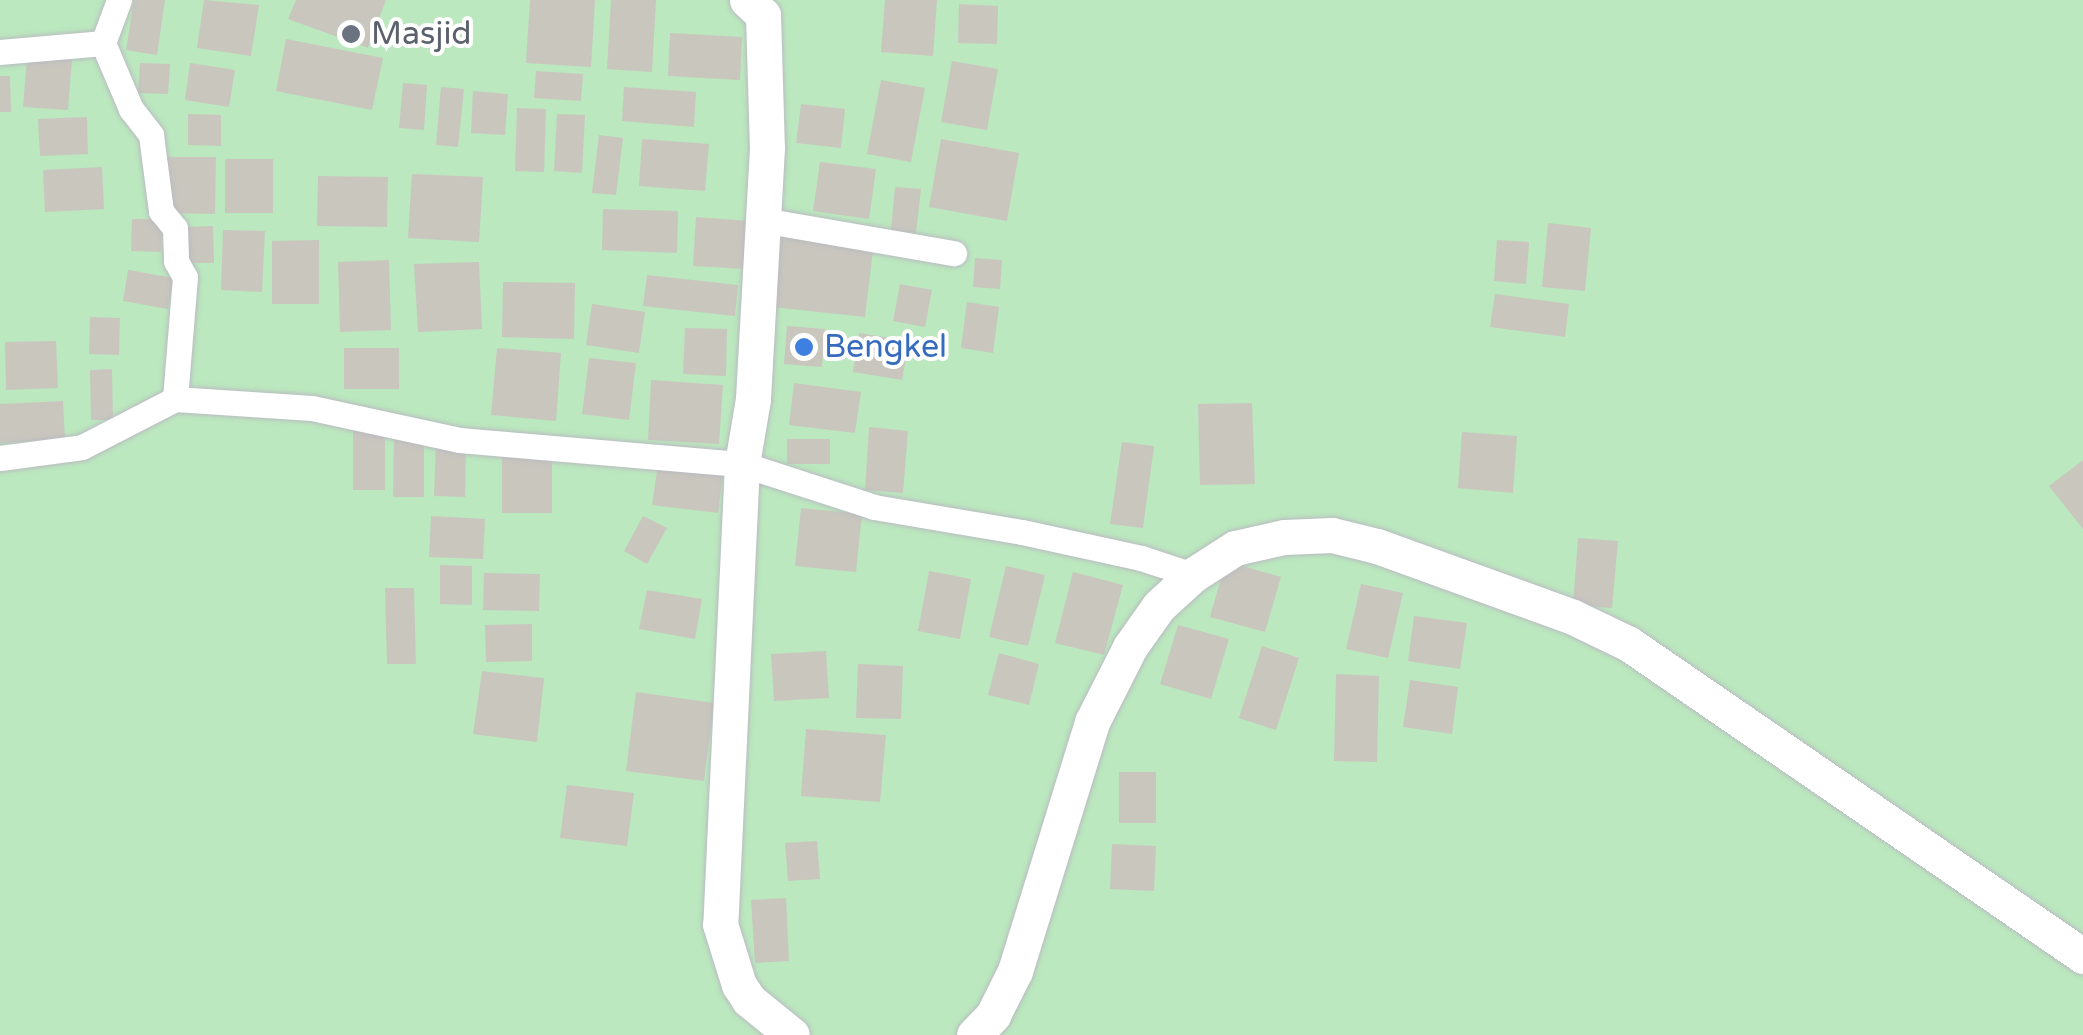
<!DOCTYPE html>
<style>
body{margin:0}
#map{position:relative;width:2083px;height:1035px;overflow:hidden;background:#eeece1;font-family:"Varela Round",sans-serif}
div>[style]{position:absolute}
.green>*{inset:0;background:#bbe8be}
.building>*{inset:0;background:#c9c6be}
.roads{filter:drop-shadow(0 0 2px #b9bbc1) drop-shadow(0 0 2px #b9bbc1)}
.street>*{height:25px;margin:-12.5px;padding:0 12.5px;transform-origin:12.5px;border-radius:12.5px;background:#fff}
.secondary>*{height:35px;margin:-17.5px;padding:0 17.5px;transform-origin:17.5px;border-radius:17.5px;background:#fff}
.dots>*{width:28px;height:28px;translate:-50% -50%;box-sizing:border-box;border:5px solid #fff;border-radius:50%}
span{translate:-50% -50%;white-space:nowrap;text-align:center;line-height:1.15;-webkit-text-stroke:8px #fff;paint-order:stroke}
.worship-label{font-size:32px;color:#5b616d}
.left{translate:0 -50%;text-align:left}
.shop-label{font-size:32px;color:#366cbe}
</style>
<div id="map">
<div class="green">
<i style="clip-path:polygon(0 0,2083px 0,2083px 1035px,0 1035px)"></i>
</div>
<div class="building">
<i style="clip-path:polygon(134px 0,165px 0,157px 55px,126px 50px)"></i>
<i style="clip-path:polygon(204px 0,259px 5px,251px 56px,197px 48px)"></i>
<i style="clip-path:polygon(296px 0,386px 0,368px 48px,288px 19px)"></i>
<i style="clip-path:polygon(530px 0,595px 0,591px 67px,526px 63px)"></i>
<i style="clip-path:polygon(611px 0,656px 0,652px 72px,607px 69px)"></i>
<i style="clip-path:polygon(885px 0,937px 0,933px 56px,881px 52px)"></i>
<i style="clip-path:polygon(959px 4px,998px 6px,997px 44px,958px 43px)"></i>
<i style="clip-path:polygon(670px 33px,742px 37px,740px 80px,668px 76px)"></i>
<i style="clip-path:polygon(286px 39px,383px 58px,372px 110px,276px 91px)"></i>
<i style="clip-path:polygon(27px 57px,72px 60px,68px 110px,23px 107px)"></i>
<i style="clip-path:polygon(952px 61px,998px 69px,987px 130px,941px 122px)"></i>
<i style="clip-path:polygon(140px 63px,170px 64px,168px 94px,138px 93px)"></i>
<i style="clip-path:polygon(190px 63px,235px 70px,229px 107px,185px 100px)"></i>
<i style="clip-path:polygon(536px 71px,583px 74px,581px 101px,534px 98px)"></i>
<i style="clip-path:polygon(0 76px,10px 76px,11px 112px,0 112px)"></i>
<i style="clip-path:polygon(881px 80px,925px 88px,911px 162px,867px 154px)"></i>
<i style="clip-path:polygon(403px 83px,427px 85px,424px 130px,399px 128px)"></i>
<i style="clip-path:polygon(441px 87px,464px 89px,458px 147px,436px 145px)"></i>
<i style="clip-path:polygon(624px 87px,696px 92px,694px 127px,622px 121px)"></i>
<i style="clip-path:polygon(473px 91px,508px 94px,505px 135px,471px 133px)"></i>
<i style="clip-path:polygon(801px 104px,845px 109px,841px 148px,796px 143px)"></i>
<i style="clip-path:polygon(517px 108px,546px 109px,544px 172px,515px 171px)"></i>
<i style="clip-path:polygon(188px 114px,221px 115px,221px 146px,188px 145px)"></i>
<i style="clip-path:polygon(557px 114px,585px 115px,582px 173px,554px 171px)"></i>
<i style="clip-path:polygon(87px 117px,88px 154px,40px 156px,38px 119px)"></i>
<i style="clip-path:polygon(599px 135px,623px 138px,616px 195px,592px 193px)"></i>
<i style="clip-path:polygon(642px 139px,709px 144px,705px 191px,639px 186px)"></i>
<i style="clip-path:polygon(941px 139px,1019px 153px,1007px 221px,929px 207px)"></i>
<i style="clip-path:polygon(166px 157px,216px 157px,215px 214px,165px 213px)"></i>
<i style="clip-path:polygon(225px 159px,273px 159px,273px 213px,225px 213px)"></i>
<i style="clip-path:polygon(820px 162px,876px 169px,869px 219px,813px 211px)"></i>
<i style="clip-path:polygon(102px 167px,104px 209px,45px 212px,43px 170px)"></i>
<i style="clip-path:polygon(412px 174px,483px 177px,479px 242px,408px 238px)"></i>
<i style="clip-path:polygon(318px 176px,388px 177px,387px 227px,317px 226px)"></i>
<i style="clip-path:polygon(895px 187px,921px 189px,916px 233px,891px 230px)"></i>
<i style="clip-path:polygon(603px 209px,678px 211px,677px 253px,602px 250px)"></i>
<i style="clip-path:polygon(696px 217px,748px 221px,745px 269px,693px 266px)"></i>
<i style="clip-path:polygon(132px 219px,162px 219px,161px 252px,131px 251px)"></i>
<i style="clip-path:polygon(1548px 223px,1591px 228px,1585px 291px,1542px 287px)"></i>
<i style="clip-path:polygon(213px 226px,214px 263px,185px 263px,185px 227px)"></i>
<i style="clip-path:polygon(223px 230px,265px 231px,262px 292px,221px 290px)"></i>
<i style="clip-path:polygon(782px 231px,874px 242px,865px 317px,773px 307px)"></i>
<i style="clip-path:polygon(319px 240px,319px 304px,272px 304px,272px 241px)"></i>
<i style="clip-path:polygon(1497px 240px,1529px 242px,1526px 284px,1494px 281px)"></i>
<i style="clip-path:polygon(975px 258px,1002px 260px,1000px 289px,973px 287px)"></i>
<i style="clip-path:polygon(389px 260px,391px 330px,340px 332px,338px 262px)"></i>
<i style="clip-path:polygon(479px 262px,482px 329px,418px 332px,414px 264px)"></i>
<i style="clip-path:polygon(128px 270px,174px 278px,168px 309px,123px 301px)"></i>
<i style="clip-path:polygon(647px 275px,738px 285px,735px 316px,643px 306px)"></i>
<i style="clip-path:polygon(503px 282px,575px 283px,574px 339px,502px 337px)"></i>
<i style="clip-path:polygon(900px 284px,932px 290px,925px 327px,893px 321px)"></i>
<i style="clip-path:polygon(1495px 294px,1569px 304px,1565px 337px,1490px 327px)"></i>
<i style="clip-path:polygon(967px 302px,999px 307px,993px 353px,961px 348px)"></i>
<i style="clip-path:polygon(592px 304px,645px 312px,639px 353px,586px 345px)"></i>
<i style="clip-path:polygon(90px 317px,120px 318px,119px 355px,89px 354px)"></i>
<i style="clip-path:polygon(787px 326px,825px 329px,822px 367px,784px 364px)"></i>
<i style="clip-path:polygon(685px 328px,727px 329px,726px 376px,683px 374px)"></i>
<i style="clip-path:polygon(859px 333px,909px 341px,902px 380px,853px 372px)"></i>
<i style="clip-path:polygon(56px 341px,58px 388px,6px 390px,5px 342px)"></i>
<i style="clip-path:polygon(344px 348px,399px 348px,399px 389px,344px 389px)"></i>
<i style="clip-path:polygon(497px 348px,561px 353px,556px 421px,491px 415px)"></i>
<i style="clip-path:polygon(589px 358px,636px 363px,629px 420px,582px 414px)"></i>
<i style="clip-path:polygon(112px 369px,113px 420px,91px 420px,90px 370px)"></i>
<i style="clip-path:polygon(651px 380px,723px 385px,719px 444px,648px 440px)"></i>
<i style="clip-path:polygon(794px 383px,861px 392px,855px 433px,789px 425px)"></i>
<i style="clip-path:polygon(63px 401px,65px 440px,0 443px,0 404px)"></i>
<i style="clip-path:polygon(1252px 403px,1255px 484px,1200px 485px,1198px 404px)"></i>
<i style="clip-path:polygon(353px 427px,385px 427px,385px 490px,353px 490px)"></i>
<i style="clip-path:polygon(869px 427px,908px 431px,903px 493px,865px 490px)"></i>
<i style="clip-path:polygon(1462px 432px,1517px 436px,1513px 493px,1458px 488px)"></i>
<i style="clip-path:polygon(394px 439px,424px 439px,424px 497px,393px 497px)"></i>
<i style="clip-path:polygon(787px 439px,830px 439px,830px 464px,787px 464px)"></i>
<i style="clip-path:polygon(1122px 442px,1154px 446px,1143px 528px,1110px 524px)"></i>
<i style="clip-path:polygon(436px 443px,466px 444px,465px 497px,434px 496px)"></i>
<i style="clip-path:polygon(502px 455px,552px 455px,552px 513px,502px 513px)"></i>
<i style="clip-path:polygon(2083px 460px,2083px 529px,2049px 486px)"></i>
<i style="clip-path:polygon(658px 464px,723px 472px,718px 513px,652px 505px)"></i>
<i style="clip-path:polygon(801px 508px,862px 514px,856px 572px,795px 566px)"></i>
<i style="clip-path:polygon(431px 516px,485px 519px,483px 559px,429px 557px)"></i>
<i style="clip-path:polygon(643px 516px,667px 528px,647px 564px,624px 551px)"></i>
<i style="clip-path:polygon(1578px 538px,1618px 541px,1612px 608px,1573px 605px)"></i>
<i style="clip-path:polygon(1226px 561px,1281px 577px,1265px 632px,1210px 617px)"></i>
<i style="clip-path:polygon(440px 565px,472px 566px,472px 605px,440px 604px)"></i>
<i style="clip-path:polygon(1006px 566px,1045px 575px,1028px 646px,989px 637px)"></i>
<i style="clip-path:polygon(929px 571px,971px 579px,960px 639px,918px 631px)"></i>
<i style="clip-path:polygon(1073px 572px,1123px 585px,1104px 655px,1055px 643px)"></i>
<i style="clip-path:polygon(484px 573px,540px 574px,539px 611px,483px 610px)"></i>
<i style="clip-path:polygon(1361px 584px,1403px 593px,1388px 658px,1346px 649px)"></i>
<i style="clip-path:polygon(385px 588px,414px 588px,416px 664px,387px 664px)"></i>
<i style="clip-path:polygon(647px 590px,702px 599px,695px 639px,639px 629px)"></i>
<i style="clip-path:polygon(1414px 616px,1467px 623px,1460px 669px,1408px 661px)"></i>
<i style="clip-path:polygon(532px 624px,532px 661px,486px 662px,485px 625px)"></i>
<i style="clip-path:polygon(1178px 625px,1229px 639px,1211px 699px,1160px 684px)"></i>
<i style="clip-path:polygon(1262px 646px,1299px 658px,1276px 730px,1239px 718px)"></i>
<i style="clip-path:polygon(826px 651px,829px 698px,774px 701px,771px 654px)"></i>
<i style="clip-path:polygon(999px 653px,1039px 664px,1029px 705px,988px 695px)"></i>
<i style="clip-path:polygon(858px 664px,903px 666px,901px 719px,856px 718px)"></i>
<i style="clip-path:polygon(482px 671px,544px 678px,537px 742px,473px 734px)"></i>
<i style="clip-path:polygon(1336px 674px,1379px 676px,1377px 762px,1334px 761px)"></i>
<i style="clip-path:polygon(1410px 680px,1458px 687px,1452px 734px,1403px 727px)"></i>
<i style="clip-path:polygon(636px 692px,714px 703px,704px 781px,626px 771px)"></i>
<i style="clip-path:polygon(806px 729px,886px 735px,880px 802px,801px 796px)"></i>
<i style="clip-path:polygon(1119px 772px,1156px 772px,1156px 823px,1119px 823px)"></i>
<i style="clip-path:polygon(567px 785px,634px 793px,627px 846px,560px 838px)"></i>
<i style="clip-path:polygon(817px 841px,820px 879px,788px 881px,785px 843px)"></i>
<i style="clip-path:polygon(1112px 844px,1156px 846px,1154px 891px,1110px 889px)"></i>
<i style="clip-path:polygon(786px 898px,789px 961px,755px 963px,751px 900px)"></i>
</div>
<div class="roads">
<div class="street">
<i style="left:119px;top:0;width:46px;rotate:110.4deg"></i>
<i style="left:103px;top:43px;width:72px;rotate:67deg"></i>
<i style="left:131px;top:109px;width:33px;rotate:52deg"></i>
<i style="left:151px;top:135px;width:77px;rotate:82.5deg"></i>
<i style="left:161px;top:211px;width:22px;rotate:51deg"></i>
<i style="left:175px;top:228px;width:33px;rotate:88deg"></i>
<i style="left:176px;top:261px;width:18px;rotate:61deg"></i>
<i style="left:185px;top:277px;width:122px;rotate:94.7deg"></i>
<i style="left:0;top:52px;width:103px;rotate:-5deg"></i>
<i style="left:762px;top:220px;width:195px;rotate:9.8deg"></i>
<i style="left:0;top:458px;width:83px;rotate:-7.6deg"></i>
<i style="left:82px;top:447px;width:105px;rotate:-27.3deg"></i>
<i style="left:175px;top:399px;width:137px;rotate:3.8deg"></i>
<i style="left:312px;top:408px;width:151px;rotate:12.2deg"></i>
<i style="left:460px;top:440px;width:283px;rotate:4.9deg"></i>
<i style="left:742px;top:464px;width:139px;rotate:18deg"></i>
<i style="left:874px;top:507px;width:150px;rotate:9.6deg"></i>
<i style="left:1022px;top:532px;width:122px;rotate:12.3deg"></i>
<i style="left:1141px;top:558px;width:55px;rotate:18.1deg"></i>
</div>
<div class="secondary">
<i style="left:747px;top:0;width:22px;rotate:43deg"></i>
<i style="left:763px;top:15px;width:133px;rotate:88.3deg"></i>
<i style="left:767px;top:148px;width:251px;rotate:93.2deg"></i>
<i style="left:753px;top:399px;width:66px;rotate:99.6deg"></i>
<i style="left:742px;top:464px;width:461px;rotate:92.7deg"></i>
<i style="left:720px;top:924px;width:64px;rotate:72.7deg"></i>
<i style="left:739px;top:985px;width:18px;rotate:56deg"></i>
<i style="left:749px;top:1000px;width:55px;rotate:39.1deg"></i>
<i style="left:974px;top:1035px;width:28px;rotate:-46deg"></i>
<i style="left:993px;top:1015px;width:49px;rotate:-63.4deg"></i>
<i style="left:1015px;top:971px;width:261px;rotate:-72.8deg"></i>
<i style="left:1092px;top:722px;width:84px;rotate:-63.1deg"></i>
<i style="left:1130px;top:647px;width:50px;rotate:-54.7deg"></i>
<i style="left:1159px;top:606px;width:46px;rotate:-42.4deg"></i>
<i style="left:1193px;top:575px;width:50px;rotate:-32.7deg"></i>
<i style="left:1235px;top:548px;width:50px;rotate:-12.7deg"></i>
<i style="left:1284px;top:537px;width:48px;rotate:-2.4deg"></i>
<i style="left:1332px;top:535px;width:46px;rotate:13.7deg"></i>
<i style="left:1377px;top:546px;width:208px;rotate:19.9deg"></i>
<i style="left:1573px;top:617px;width:62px;rotate:25.7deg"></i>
<i style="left:1629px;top:644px;width:551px;rotate:34.5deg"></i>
</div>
</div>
<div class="dots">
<i style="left:351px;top:34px;background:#6b7280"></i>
<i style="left:804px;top:347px;background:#3f7fe0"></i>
</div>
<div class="worship-label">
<span class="left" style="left:371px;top:34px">Masjid</span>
</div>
<div class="shop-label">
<span class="left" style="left:824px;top:347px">Bengkel</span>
</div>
</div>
